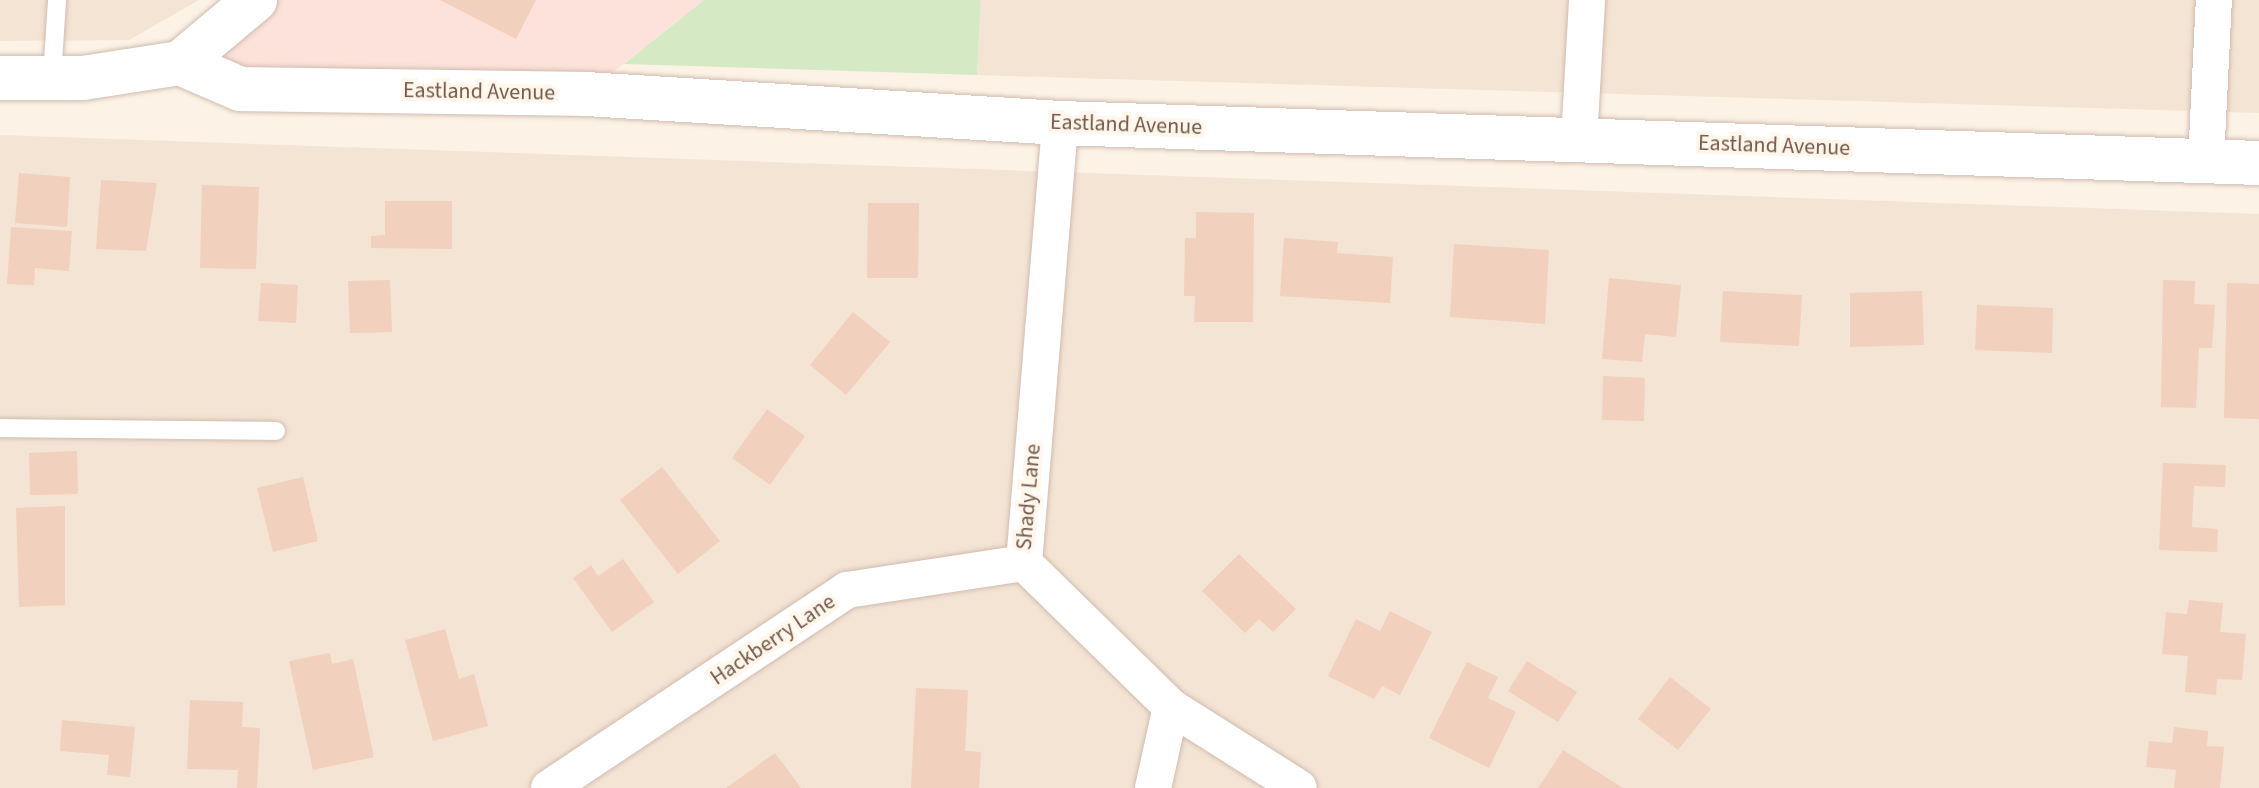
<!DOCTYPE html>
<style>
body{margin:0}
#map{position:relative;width:2259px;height:788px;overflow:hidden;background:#fcf2e6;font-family:"Source Sans 3",sans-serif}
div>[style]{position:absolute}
.residential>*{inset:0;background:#f4e4d4}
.commercial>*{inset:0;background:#fce2da}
.green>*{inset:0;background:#d5eac4}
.building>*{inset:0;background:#f1d0bd}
.roads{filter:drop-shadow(0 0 2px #d0bcaf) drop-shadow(0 0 2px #d0bcaf)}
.lane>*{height:18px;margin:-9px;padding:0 9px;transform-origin:9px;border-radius:9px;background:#fff}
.street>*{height:36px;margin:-18px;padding:0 18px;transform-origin:18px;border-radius:18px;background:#fff}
.secondary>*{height:44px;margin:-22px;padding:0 22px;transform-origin:22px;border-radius:22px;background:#fff}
span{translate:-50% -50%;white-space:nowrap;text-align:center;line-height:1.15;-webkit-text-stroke:8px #fff7ec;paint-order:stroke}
.street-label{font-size:22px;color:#75584b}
</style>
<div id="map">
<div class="residential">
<i style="clip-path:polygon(0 0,199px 0,129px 40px,0 41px)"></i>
<i style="clip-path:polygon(981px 0,2259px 0,2259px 113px,977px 75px)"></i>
<i style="clip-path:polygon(0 135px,2259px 214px,2259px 788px,0 788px)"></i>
</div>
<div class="commercial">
<i style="clip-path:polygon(255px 0,704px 0,586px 94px,180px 63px)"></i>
</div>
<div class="green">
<i style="clip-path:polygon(704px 0,981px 0,977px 75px,624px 64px)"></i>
</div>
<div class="building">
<i style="clip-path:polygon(440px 0,536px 0,516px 39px)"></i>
<i style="clip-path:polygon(19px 173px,70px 177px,67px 227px,15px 223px)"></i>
<i style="clip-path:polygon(101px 180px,157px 183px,146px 251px,96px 249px)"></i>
<i style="clip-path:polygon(202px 185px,259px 187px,256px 269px,200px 268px)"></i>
<i style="clip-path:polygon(385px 201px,452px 201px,452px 249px,371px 248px,371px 236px,385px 235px)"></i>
<i style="clip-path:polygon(868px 203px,919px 203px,918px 278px,867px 278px)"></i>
<i style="clip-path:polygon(1196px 212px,1254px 213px,1253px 322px,1194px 322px,1195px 296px,1184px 296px,1185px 238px,1196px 238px)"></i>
<i style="clip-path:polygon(11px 227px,72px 231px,69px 271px,35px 268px,34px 285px,7px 284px)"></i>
<i style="clip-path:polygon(1284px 238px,1338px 242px,1337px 253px,1393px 257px,1390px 303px,1280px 296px)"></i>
<i style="clip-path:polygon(1454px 244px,1549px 250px,1545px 324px,1450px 317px)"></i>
<i style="clip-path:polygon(1609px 278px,1681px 285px,1676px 337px,1645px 334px,1642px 362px,1602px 359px)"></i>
<i style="clip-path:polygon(390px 280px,392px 332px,350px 333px,348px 281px)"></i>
<i style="clip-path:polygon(2163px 280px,2195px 281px,2194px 304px,2215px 305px,2212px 348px,2199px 348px,2196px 408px,2161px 407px)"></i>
<i style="clip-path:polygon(261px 283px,298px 285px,296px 323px,258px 321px)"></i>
<i style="clip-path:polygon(2227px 283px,2259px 284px,2259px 419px,2224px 418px)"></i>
<i style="clip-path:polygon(1723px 291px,1802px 295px,1799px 346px,1720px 342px)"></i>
<i style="clip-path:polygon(1922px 291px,1924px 345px,1850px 347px,1850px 293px)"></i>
<i style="clip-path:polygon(1977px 305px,2053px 308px,2052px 353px,1975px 350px)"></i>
<i style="clip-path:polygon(853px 312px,890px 342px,846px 395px,810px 365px)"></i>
<i style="clip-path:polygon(1603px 376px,1645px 378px,1644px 421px,1602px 420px)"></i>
<i style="clip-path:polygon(767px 409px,805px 436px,770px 485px,732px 458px)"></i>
<i style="clip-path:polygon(77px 451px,78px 494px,30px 495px,29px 453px)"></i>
<i style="clip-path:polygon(2163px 463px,2226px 465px,2225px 487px,2194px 486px,2192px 527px,2218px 529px,2217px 552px,2159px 550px)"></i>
<i style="clip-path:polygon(662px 467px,720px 541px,678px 574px,620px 500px)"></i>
<i style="clip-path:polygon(303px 477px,318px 541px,273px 552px,257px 488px)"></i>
<i style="clip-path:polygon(65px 506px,65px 605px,19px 607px,16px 508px)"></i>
<i style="clip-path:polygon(1239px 554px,1296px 609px,1273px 632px,1259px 619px,1245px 633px,1202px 591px)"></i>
<i style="clip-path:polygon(623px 559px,654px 602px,612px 632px,573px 578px,591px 565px,598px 576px)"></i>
<i style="clip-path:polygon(2189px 600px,2223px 603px,2220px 632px,2246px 634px,2242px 680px,2217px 679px,2216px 695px,2185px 692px,2188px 656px,2162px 654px,2166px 612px,2187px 614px)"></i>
<i style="clip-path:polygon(1390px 611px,1432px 632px,1400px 695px,1382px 686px,1374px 699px,1328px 676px,1356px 619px,1380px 631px)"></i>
<i style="clip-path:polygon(445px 629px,459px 679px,474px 674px,488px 726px,433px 741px,405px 640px)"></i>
<i style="clip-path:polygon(330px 653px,332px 664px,353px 659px,374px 757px,313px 770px,289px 661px)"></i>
<i style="clip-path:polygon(1527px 661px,1577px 692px,1558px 722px,1508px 691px)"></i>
<i style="clip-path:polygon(1467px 662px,1498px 677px,1488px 698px,1516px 712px,1489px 768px,1429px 738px)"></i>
<i style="clip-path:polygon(1670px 677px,1711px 709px,1678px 750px,1638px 719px)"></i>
<i style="clip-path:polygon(916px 688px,968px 690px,965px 751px,981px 752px,979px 788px,911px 788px)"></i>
<i style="clip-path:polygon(190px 700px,243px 702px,242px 727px,260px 728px,257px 788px,237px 788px,238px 770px,187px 769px)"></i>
<i style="clip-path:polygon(62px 720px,135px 727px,130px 777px,107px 775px,109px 755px,60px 751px)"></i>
<i style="clip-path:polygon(2174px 727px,2208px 731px,2207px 746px,2224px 747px,2220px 788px,2174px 788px,2176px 770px,2146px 767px,2149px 741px,2172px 743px)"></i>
<i style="clip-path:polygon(1563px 750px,1623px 788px,1538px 788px)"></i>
<i style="clip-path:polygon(775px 753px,801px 788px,726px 788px)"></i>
</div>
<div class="roads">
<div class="lane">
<i style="left:52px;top:78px;width:78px;rotate:-86.3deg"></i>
<i style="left:0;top:428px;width:276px;rotate:0.6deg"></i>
</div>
<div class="street">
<i style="left:1579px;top:140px;width:140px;rotate:-86.7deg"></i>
<i style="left:2206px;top:161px;width:161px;rotate:-87.2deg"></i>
<i style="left:1024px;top:563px;width:441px;rotate:-85.3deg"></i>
<i style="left:1024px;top:563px;width:206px;rotate:44.4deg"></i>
<i style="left:1171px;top:707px;width:151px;rotate:32.3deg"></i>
<i style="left:549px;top:788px;width:358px;rotate:-33.6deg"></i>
<i style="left:847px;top:590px;width:179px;rotate:-8.7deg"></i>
<i style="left:1153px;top:788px;width:83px;rotate:-77.5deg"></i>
</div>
<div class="secondary">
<i style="left:180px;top:63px;width:98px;rotate:-40deg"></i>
<i style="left:0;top:78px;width:83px"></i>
<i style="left:83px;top:78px;width:98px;rotate:-8.8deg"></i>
<i style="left:180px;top:63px;width:65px;rotate:23.4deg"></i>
<i style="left:240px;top:89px;width:346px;rotate:0.8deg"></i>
<i style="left:586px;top:94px;width:475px;rotate:3.5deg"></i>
<i style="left:1060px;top:123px;width:1200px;rotate:1.91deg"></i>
</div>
</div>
<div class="street-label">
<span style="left:479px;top:92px;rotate:1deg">Eastland Avenue</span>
<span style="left:1126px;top:125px;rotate:2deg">Eastland Avenue</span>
<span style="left:1774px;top:146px;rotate:2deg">Eastland Avenue</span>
<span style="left:1029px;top:497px;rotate:-85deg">Shady Lane</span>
<span style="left:773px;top:640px;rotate:-34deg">Hackberry Lane</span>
</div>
</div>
